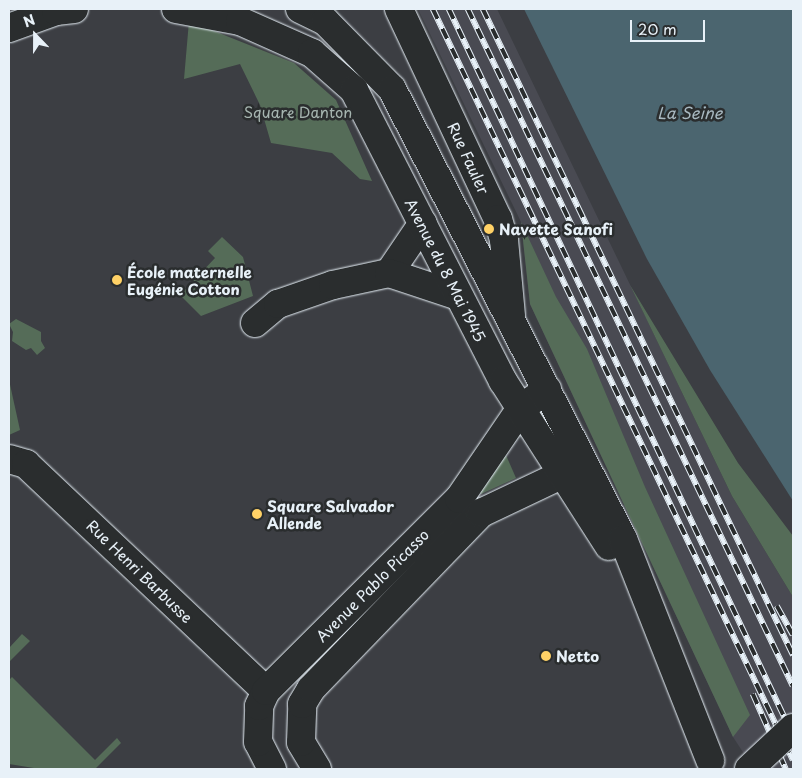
<!DOCTYPE html>
<meta charset="utf-8">
<style>
body{margin:0}
#map{position:relative;width:802px;height:778px;overflow:hidden;background:#3c3e43;font-family:"Playpen Sans",sans-serif}
div>[style]{position:absolute}
.built>*{inset:0;background:#494a52}
.green>*{inset:0;background:#556c58}
.water>*{inset:0;background:#4b656f}
.roads{filter:drop-shadow(0 0 1px #e8f1f8) drop-shadow(0 0 1px #e8f1f8)}
.minor>*{height:28px;margin:-14px;padding:0 14px;transform-origin:14px;border-radius:14px;background:#2a2d2e}
.major>*{height:28px;margin:-14px;padding:0 14px;transform-origin:14px;border-radius:14px;background:#2a2d2e}
.rail>*{height:5.5px;margin-top:-2.75px;transform-origin:0;background:repeating-linear-gradient(90deg,#2a2d2e 0 11px,#e8f1f8 0 22px);box-sizing:border-box;border-block:1px solid #e8f1f8}
.bridges{filter:drop-shadow(0 0 1px #e8f1f8) drop-shadow(0 0 1px #e8f1f8)}
.major-bridge>*{height:28px;margin:-14px;padding:0 14px;transform-origin:14px;border-radius:14px;background:#2a2d2e}
.dots>*{width:14px;height:14px;translate:-50% -50%;box-sizing:border-box;border:2px solid #2a2d2e;border-radius:50%}
span{translate:-50% -50%;white-space:nowrap;text-align:center;line-height:1.15;-webkit-text-stroke:5px #2a2d2e;paint-order:stroke}
.park-label{font-size:15px;color:#a6b5b0}
.street-label{font-size:15px;color:#e8f1f8}
.poi-label{font-size:15px;color:#e8f1f8;font-weight:700}
.left{translate:0 -50%;text-align:left}
.water-label{font-size:16px;color:#a9b9c1;font-style:italic}
.frame{position:absolute;inset:0;border:10px solid #e8f1f8;pointer-events:none}
.north{position:absolute;left:10px;top:10px;width:50px;height:50px;-webkit-text-stroke:4px #2a2d2e;paint-order:stroke;rotate:338deg;font-size:14px;font-weight:700;line-height:20px;text-align:center;color:#e8f1f8}
.north::after{content:'';display:block;margin:auto;width:18px;height:22px;background:#e8f1f8;clip-path:polygon(50% 0,100% 100%,50% 72%,0 100%)}
.scale{position:absolute;left:630px;top:20px;width:75px;height:22px;box-sizing:border-box;border:2px solid #e8f1f8;border-top:0;padding-left:6px;font-size:15px;line-height:18px;white-space:nowrap;color:#e8f1f8;-webkit-text-stroke:4px #2a2d2e;paint-order:stroke}
</style>
<div id="map">
<div class="built">
<i style="clip-path:polygon(418px 9px,497px 9px,732px 496px,793px 597px,793px 769px,754px 769px,733px 737px,530px 304px,521px 222px)"></i>
</div>
<div class="green">
<i style="clip-path:polygon(189px 21px,294px 63px,336px 100px,372px 181px,360px 179px,332px 153px,271px 143px,260px 105px,240px 64px,184px 79px)"></i>
<i style="clip-path:polygon(521px 222px,556px 297px,587px 349px,645px 487px,750px 715px,733px 737px,530px 304px)"></i>
<i style="clip-path:polygon(222px 237px,243px 257px,253px 296px,201px 316px,180px 295px,215px 258px,208px 251px)"></i>
<i style="clip-path:polygon(630px 285px,738px 463px,793px 536px,793px 597px,732px 496px)"></i>
<i style="clip-path:polygon(16px 319px,41px 332px,41px 341px,45px 348px,37px 355px,31px 348px,26px 350px,12px 341px,13px 332px,9px 324px)"></i>
<i style="clip-path:polygon(9px 380px,20px 430px,9px 435px)"></i>
<i style="clip-path:polygon(505px 453px,516px 478px,481px 494px,477px 488px)"></i>
<i style="clip-path:polygon(22px 634px,30px 641px,9px 662px,9px 648px)"></i>
<i style="clip-path:polygon(12px 677px,95px 760px,117px 738px,121px 743px,95px 769px,40px 769px,9px 764px,9px 680px)"></i>
</div>
<div class="water">
<i style="clip-path:polygon(524px 9px,793px 9px,793px 501px,710px 370px,647px 259px)"></i>
</div>
<div class="roads">
<div class="minor">
<i style="left:399px;top:9px;width:232px;rotate:64.8deg"></i>
<i style="left:498px;top:219px;width:22px;rotate:74deg"></i>
<i style="left:504px;top:240px;width:76px;rotate:84.7deg"></i>
<i style="left:389px;top:273px;width:60px;rotate:-55.8deg"></i>
<i style="left:255px;top:323px;width:30px;rotate:-40deg"></i>
<i style="left:278px;top:304px;width:58px;rotate:-19.1deg"></i>
<i style="left:333px;top:285px;width:57px;rotate:-12.1deg"></i>
<i style="left:389px;top:273px;width:73px;rotate:18.4deg"></i>
<i style="left:9px;top:459px;width:18px;rotate:16deg"></i>
<i style="left:26px;top:464px;width:330px;rotate:43.4deg"></i>
<i style="left:272px;top:769px;width:30px;rotate:-117deg"></i>
<i style="left:258px;top:742px;width:36px;rotate:-88deg"></i>
<i style="left:259px;top:706px;width:17px;rotate:-65deg"></i>
<i style="left:266px;top:691px;width:272px;rotate:-44.9deg"></i>
<i style="left:459px;top:499px;width:110px;rotate:-55.7deg"></i>
<i style="left:521px;top:408px;width:32px;rotate:-35deg"></i>
<i style="left:317px;top:769px;width:31px;rotate:-121deg"></i>
<i style="left:301px;top:742px;width:38px;rotate:-88deg"></i>
<i style="left:302px;top:704px;width:17px;rotate:-59deg"></i>
<i style="left:311px;top:689px;width:245px;rotate:-46deg"></i>
<i style="left:481px;top:513px;width:114px;rotate:-25.4deg"></i>
</div>
<div class="major">
<i style="left:176px;top:9px;width:65px;rotate:10.6deg"></i>
<i style="left:240px;top:21px;width:79px;rotate:24deg"></i>
<i style="left:312px;top:53px;width:56px;rotate:41.4deg"></i>
<i style="left:354px;top:90px;width:327px;rotate:62.9deg"></i>
<i style="left:503px;top:381px;width:196px;rotate:57.3deg"></i>
<i style="left:300px;top:9px;width:28px;rotate:26deg"></i>
<i style="left:325px;top:21px;width:95px;rotate:45.4deg"></i>
<i style="left:392px;top:89px;width:506px;rotate:62.83deg"></i>
<i style="left:623px;top:539px;width:238px;rotate:68.5deg"></i>
<i style="left:9px;top:28px;width:50px;rotate:-19.9deg"></i>
<i style="left:56px;top:11px;width:18px;rotate:-6deg"></i>
</div>
</div>
<div class="rail">
<i style="left:433px;top:9px;width:833px;rotate:64.39deg"></i>
<i style="left:449px;top:9px;width:803px;rotate:64.65deg"></i>
<i style="left:468px;top:9px;width:751px;rotate:64.36deg"></i>
<i style="left:483px;top:9px;width:717px;rotate:64.36deg"></i>
<i style="left:777px;top:606px;width:33px;rotate:61deg"></i>
<i style="left:753px;top:694px;width:82px;rotate:66.3deg"></i>
</div>
<div class="bridges">
<div class="major-bridge">
<i style="left:749px;top:769px;width:60px;rotate:-43deg"></i>
</div>
</div>
<div class="dots">
<i style="left:489px;top:229px;background:#ffd166"></i>
<i style="left:117px;top:280px;background:#ffd166"></i>
<i style="left:257px;top:514px;background:#ffd166"></i>
<i style="left:546px;top:656px;background:#ffd166"></i>
</div>
<div class="park-label">
<span style="left:298px;top:112px">Square Danton</span>
</div>
<div class="street-label">
<span style="left:469px;top:158px;rotate:65deg">Rue Fauler</span>
<span style="left:446px;top:270px;rotate:63deg">Avenue du 8 Mai 1945</span>
<span style="left:140px;top:571px;rotate:44deg">Rue Henri Barbusse</span>
<span style="left:372px;top:585px;rotate:-45deg">Avenue Pablo Picasso</span>
</div>
<div class="poi-label">
<span class="left" style="left:499px;top:229px">Navette Sanofi</span>
<span class="left" style="left:127px;top:280px">École maternelle<br>Eugénie Cotton</span>
<span class="left" style="left:267px;top:514px">Square Salvador<br>Allende</span>
<span class="left" style="left:556px;top:656px">Netto</span>
</div>
<div class="water-label">
<span style="left:690px;top:112px">La Seine</span>
</div>
<div class="frame"></div>
<div class="north">N</div>
<div class="scale">20 m</div>
</div>
